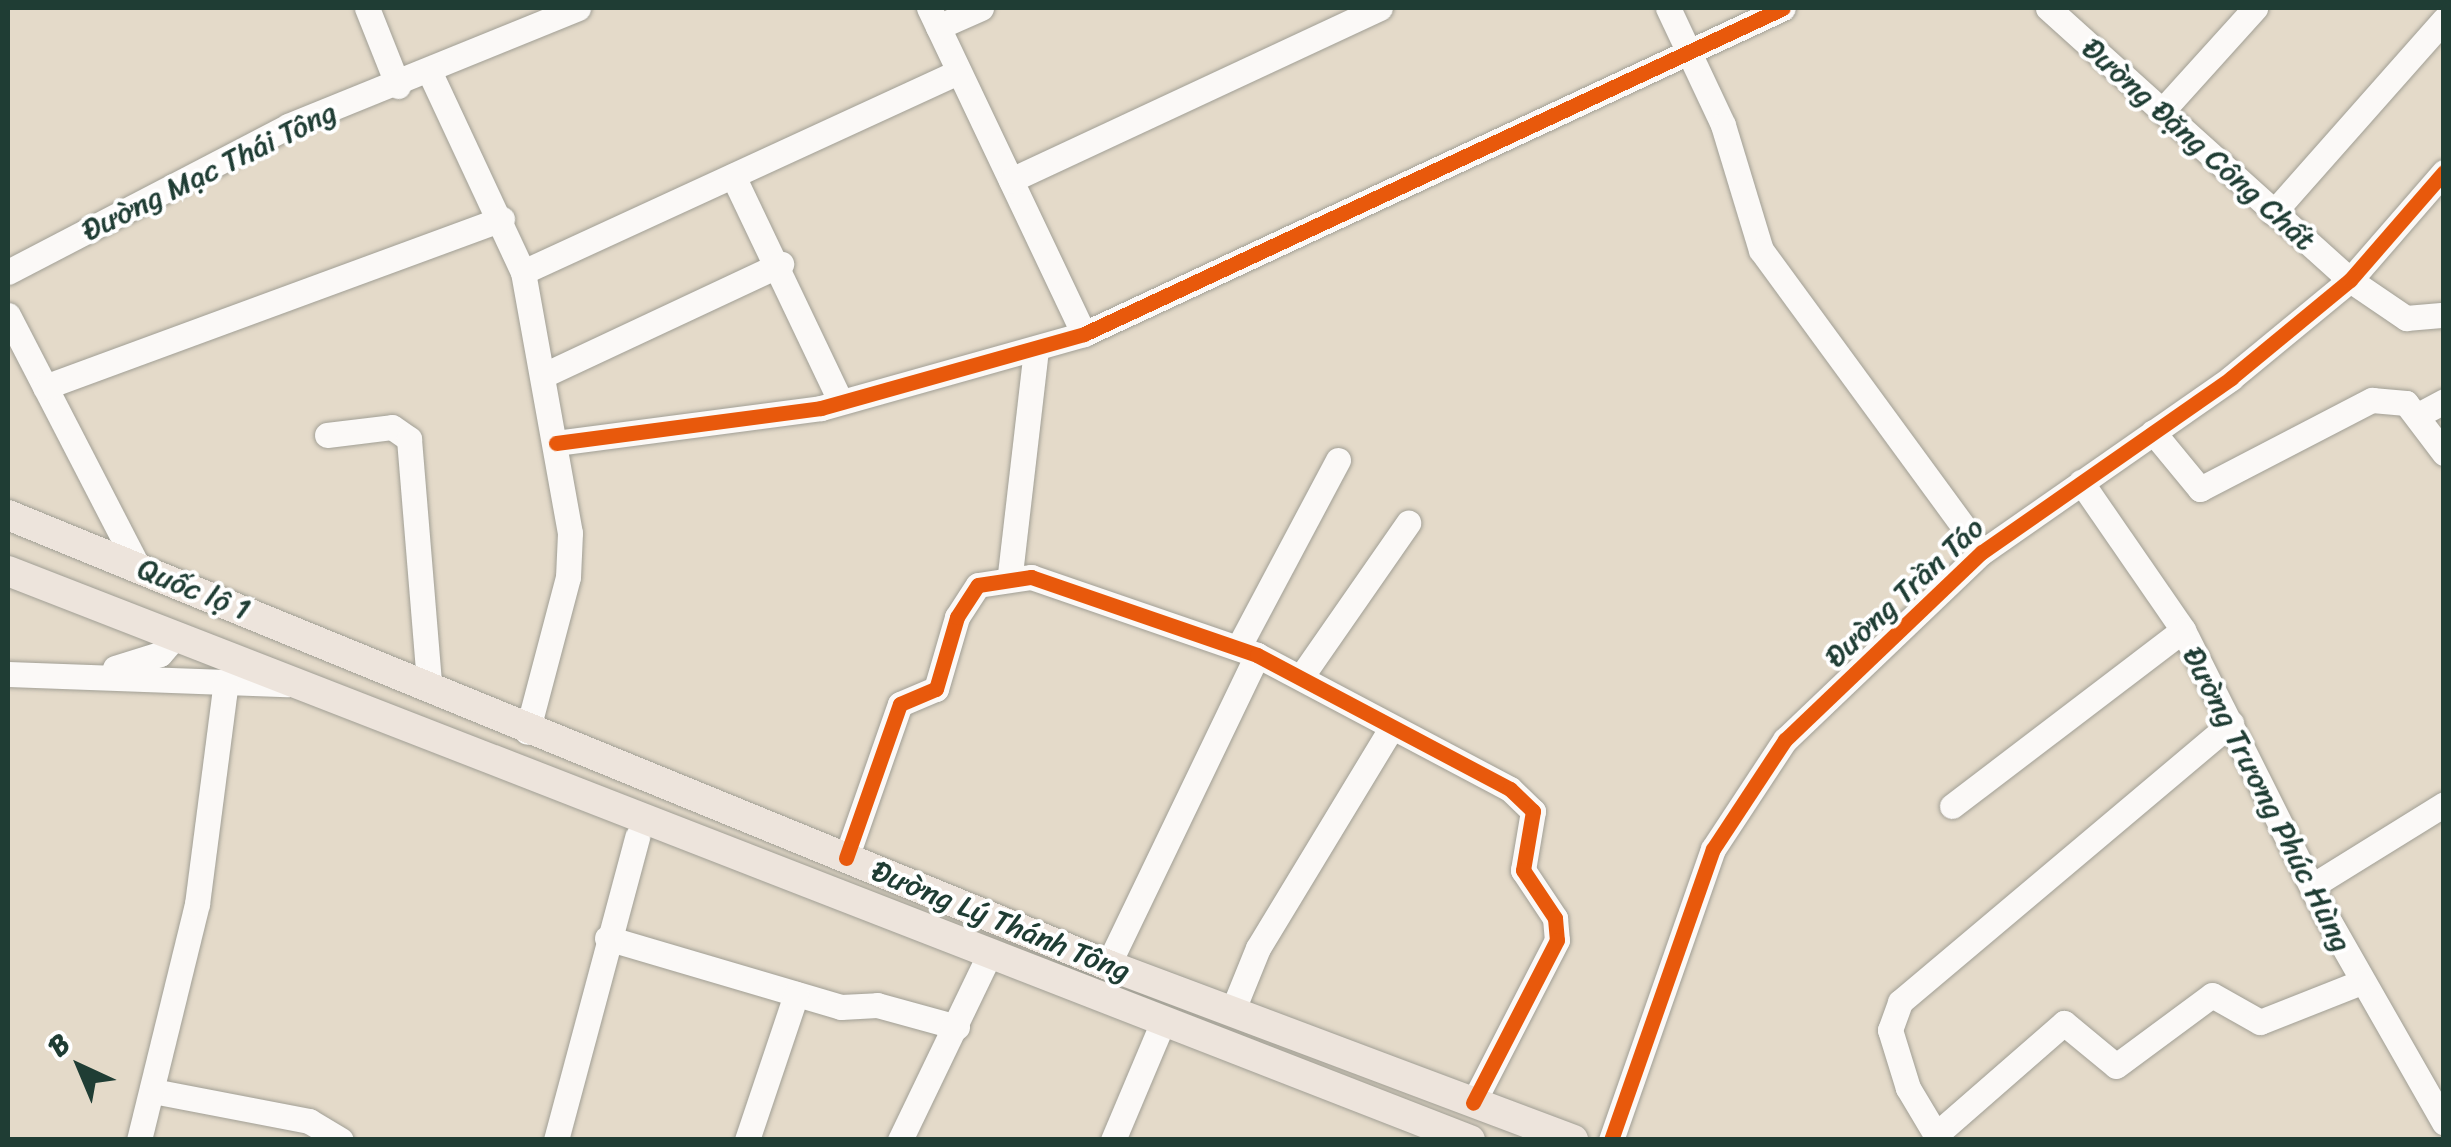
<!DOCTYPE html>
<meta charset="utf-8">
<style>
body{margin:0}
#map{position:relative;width:2451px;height:1147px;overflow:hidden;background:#e4dac9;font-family:Sriracha,sans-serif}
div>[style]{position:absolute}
.roads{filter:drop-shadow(0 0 2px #a19f95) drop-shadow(0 0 2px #a19f95)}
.minor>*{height:25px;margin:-12.5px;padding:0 12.5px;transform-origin:12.5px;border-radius:12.5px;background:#fbf9f7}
.major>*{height:30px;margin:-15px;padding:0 15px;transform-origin:15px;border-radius:15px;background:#ede4dc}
.cycleway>*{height:15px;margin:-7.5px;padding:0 7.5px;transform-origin:7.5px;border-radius:7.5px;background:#e8590c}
span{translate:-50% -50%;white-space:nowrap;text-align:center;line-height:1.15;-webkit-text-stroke:8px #fff;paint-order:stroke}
.street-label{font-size:30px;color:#1f3d34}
.frame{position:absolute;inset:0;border:10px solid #1f3d34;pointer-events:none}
.north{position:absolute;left:30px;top:1017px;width:100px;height:100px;-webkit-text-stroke:8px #fff;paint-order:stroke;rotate:316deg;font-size:28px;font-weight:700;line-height:40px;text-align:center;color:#1f3d34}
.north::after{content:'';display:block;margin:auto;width:35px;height:45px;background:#1f3d34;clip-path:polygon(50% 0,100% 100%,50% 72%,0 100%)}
</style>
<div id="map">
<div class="roads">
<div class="minor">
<i style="left:367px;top:8px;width:84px;rotate:68.3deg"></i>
<i style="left:929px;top:8px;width:361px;rotate:64.6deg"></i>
<i style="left:1668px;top:8px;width:129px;rotate:64.8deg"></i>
<i style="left:1723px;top:125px;width:131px;rotate:73.1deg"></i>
<i style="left:1761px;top:250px;width:374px;rotate:53.8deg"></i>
<i style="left:2048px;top:8px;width:406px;rotate:42deg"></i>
<i style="left:2350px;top:280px;width:68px;rotate:34.2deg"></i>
<i style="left:2406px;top:318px;width:38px;rotate:-5deg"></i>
<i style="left:938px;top:27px;width:47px;rotate:-23.8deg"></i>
<i style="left:431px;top:75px;width:217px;rotate:65deg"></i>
<i style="left:523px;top:272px;width:265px;rotate:79.8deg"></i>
<i style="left:570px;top:533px;width:44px;rotate:92.6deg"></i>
<i style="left:568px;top:577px;width:160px;rotate:104.8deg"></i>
<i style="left:2162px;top:111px;width:139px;rotate:-47.9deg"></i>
<i style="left:733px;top:176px;width:248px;rotate:64.5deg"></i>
<i style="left:1011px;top:180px;width:407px;rotate:-25deg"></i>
<i style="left:2273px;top:213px;width:258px;rotate:-48.5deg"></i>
<i style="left:8px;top:272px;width:316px;rotate:-27.5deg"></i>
<i style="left:288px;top:126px;width:313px;rotate:-22.1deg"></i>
<i style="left:523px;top:272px;width:479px;rotate:-24.7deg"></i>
<i style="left:8px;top:315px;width:284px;rotate:62.7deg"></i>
<i style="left:544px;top:375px;width:262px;rotate:-25.1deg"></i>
<i style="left:45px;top:387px;width:487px;rotate:-20.2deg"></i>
<i style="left:2420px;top:414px;width:27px;rotate:-28deg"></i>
<i style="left:2153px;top:432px;width:74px;rotate:50.5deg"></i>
<i style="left:2200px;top:489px;width:194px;rotate:-27.4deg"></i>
<i style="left:2372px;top:400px;width:34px;rotate:5deg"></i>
<i style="left:2406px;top:403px;width:63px;rotate:52.8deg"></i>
<i style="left:327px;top:435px;width:65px;rotate:-7deg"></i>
<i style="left:392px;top:427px;width:21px;rotate:35deg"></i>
<i style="left:409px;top:439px;width:245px;rotate:85.3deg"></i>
<i style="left:556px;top:443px;width:267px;rotate:-7.5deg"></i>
<i style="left:821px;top:408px;width:273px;rotate:-15.7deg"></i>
<i style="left:1084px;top:334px;width:771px;rotate:-25deg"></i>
<i style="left:2081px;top:482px;width:180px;rotate:55.4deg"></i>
<i style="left:2183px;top:630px;width:326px;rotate:63.4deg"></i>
<i style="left:2329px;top:921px;width:232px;rotate:60.3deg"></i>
<i style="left:1010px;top:574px;width:226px;rotate:-83.4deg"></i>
<i style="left:1238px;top:648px;width:213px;rotate:-62deg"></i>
<i style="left:115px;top:668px;width:47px;rotate:-17.3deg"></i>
<i style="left:160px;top:654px;width:23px;rotate:-49deg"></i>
<i style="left:8px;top:674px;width:279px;rotate:2.1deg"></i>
<i style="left:1301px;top:677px;width:188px;rotate:-55.2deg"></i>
<i style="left:1952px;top:806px;width:290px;rotate:-37.3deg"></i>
<i style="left:846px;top:858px;width:163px;rotate:-70.7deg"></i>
<i style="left:900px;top:704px;width:39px;rotate:-23deg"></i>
<i style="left:936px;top:689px;width:75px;rotate:-73.7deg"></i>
<i style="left:957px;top:617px;width:38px;rotate:-57deg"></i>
<i style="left:978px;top:585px;width:54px;rotate:-8.6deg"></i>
<i style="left:1031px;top:577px;width:239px;rotate:19deg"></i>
<i style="left:1257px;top:655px;width:286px;rotate:27.9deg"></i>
<i style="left:1510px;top:789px;width:32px;rotate:44deg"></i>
<i style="left:1533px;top:811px;width:60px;rotate:99.6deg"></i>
<i style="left:1523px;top:870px;width:58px;rotate:56.3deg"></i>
<i style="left:1555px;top:918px;width:22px;rotate:85deg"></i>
<i style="left:1557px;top:940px;width:183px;rotate:117.3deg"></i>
<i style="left:2312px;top:886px;width:155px;rotate:-31.8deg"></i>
<i style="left:607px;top:938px;width:244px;rotate:16.4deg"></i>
<i style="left:841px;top:1007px;width:36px;rotate:-3deg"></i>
<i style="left:877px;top:1005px;width:83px;rotate:15.4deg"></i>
<i style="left:1108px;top:965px;width:344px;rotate:-64.3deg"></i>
<i style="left:1232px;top:1012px;width:69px;rotate:-67.9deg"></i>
<i style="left:1258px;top:948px;width:257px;rotate:-58.8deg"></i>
<i style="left:153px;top:1091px;width:159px;rotate:10.9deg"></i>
<i style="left:309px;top:1121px;width:37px;rotate:31deg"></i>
<i style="left:1939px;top:1132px;width:166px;rotate:-41.1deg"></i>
<i style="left:2064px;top:1023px;width:67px;rotate:39.6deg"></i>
<i style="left:2116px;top:1066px;width:119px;rotate:-36.5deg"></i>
<i style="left:2212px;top:995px;width:55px;rotate:29.4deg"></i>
<i style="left:2260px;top:1022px;width:109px;rotate:-21.6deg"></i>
<i style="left:139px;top:1140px;width:243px;rotate:-76.2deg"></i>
<i style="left:197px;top:904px;width:224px;rotate:-82.6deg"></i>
<i style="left:556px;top:1140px;width:314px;rotate:-75deg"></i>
<i style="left:747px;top:1140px;width:154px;rotate:-71.4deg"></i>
<i style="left:900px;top:1140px;width:203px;rotate:-64.3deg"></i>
<i style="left:1113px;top:1140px;width:126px;rotate:-67.1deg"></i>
<i style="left:1611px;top:1140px;width:308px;rotate:-70.7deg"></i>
<i style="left:1713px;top:849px;width:131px;rotate:-56.6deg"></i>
<i style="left:1785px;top:740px;width:272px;rotate:-43.7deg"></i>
<i style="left:1982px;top:552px;width:304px;rotate:-34.9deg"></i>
<i style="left:2231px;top:378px;width:154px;rotate:-39.5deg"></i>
<i style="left:2350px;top:280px;width:143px;rotate:-49deg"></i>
<i style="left:1939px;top:1140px;width:61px;rotate:-120.8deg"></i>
<i style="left:1908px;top:1088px;width:61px;rotate:-107.2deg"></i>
<i style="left:1890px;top:1030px;width:30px;rotate:-70deg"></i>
<i style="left:1900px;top:1002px;width:433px;rotate:-40.1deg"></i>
</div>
<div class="major">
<i style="left:8px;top:515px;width:1188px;rotate:22.25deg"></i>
<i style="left:1108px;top:965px;width:497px;rotate:20.6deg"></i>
<i style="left:8px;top:571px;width:1569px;rotate:21.27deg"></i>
</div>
</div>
<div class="cycleway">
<i style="left:556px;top:443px;width:267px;rotate:-7.5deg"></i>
<i style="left:821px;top:408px;width:273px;rotate:-15.7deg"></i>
<i style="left:1084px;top:334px;width:771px;rotate:-25deg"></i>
<i style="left:846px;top:858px;width:163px;rotate:-70.7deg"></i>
<i style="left:900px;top:704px;width:39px;rotate:-23deg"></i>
<i style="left:936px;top:689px;width:75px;rotate:-73.7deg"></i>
<i style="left:957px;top:617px;width:38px;rotate:-57deg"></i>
<i style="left:978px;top:585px;width:54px;rotate:-8.6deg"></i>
<i style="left:1031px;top:577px;width:239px;rotate:19deg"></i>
<i style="left:1257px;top:655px;width:286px;rotate:27.9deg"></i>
<i style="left:1510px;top:789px;width:32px;rotate:44deg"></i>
<i style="left:1533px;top:811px;width:60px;rotate:99.6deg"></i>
<i style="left:1523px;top:870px;width:58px;rotate:56.3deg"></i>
<i style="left:1555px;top:918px;width:22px;rotate:85deg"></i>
<i style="left:1557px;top:940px;width:183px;rotate:117.3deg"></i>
<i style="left:1611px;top:1140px;width:308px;rotate:-70.7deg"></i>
<i style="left:1713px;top:849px;width:131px;rotate:-56.6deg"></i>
<i style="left:1785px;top:740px;width:272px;rotate:-43.7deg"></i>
<i style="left:1982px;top:552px;width:304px;rotate:-34.9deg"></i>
<i style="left:2231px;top:378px;width:154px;rotate:-39.5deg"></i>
<i style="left:2350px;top:280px;width:143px;rotate:-49deg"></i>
</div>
<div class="street-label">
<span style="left:2199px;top:144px;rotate:42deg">Đường Đặng Công Chất</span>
<span style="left:209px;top:171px;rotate:-26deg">Đường Mạc Thái Tông</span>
<span style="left:194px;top:589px;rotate:22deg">Quốc lộ 1</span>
<span style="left:1904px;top:592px;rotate:-43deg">Đường Trần Táo</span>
<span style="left:2268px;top:799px;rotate:63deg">Đường Trương Phúc Hùng</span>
<span style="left:1001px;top:921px;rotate:22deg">Đường Lý Thánh Tông</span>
</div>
<div class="frame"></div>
<div class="north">B</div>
</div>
